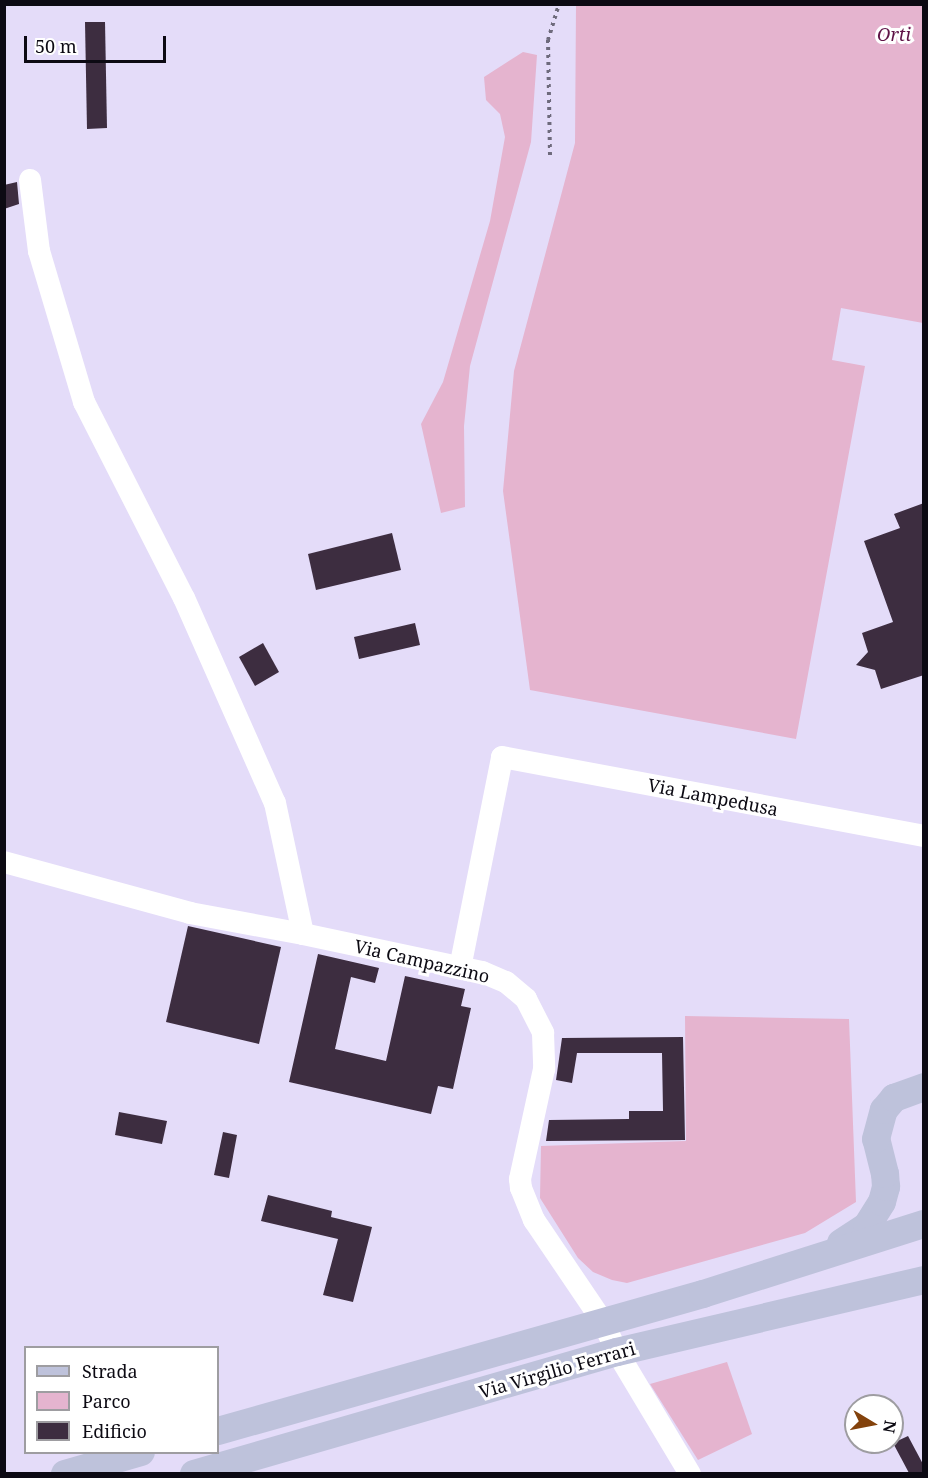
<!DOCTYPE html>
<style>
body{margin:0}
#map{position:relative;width:928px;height:1478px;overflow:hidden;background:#e4dcf9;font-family:"Noto Serif",serif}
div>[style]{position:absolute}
.green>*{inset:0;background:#e5b4cf}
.building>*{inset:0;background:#3d2d40}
.path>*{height:4px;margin-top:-2px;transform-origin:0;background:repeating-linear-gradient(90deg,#6e6a7c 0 3px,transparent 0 7.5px)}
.minor>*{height:22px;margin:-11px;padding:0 11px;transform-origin:11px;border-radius:11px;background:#fff}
.major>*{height:28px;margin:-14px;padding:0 14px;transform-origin:14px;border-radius:14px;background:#bec2db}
span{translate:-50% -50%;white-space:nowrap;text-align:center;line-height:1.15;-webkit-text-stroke:6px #fff;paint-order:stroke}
.park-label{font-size:18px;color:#5e1246;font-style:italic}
.street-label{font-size:18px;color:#0c0a13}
.frame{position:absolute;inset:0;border:6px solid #0c0a13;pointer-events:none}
.legend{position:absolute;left:24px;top:1346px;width:195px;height:108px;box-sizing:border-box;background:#fff;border:2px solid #9e9da1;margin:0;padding:8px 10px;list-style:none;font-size:18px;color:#0c0a13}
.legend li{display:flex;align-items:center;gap:12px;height:30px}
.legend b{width:30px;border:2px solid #9e9da1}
.north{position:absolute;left:844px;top:1394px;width:60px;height:60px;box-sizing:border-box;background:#fff;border:2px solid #9e9da1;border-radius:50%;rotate:100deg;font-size:16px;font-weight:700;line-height:24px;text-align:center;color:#0c0a13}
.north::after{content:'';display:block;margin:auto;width:21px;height:27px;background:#83420c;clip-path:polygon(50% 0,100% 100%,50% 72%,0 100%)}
.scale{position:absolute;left:24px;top:36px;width:142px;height:27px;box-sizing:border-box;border:3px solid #0c0a13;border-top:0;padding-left:8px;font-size:18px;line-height:21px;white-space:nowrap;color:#0c0a13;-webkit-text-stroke:4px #fff;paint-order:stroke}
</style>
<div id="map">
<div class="green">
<i style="clip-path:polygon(576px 5px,923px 5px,923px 323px,841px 308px,832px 360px,865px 366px,796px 739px,530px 690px,503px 491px,514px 371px,575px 143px)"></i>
<i style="clip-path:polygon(523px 52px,537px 55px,531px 142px,470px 366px,464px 426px,465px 507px,441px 513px,421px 424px,443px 382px,490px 221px,505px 137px,500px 114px,486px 100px,484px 77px)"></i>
<i style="clip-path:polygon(685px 1016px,849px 1019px,856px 1202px,805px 1233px,627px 1283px,612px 1280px,593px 1272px,578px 1258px,540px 1198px,541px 1146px,686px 1141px)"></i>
<i style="clip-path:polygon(727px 1362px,752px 1434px,698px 1460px,650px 1384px)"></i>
</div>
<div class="building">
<i style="clip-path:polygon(85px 22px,105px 22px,107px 128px,87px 129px)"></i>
<i style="clip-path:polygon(17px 182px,19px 204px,4px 209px,4px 185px)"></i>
<i style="clip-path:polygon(924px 503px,924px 675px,881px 689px,875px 670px,856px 665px,868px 652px,862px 633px,893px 622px,864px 541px,900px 528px,894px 514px)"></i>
<i style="clip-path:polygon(392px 533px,401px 570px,316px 590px,308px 554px)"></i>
<i style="clip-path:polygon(415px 623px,420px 645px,359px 659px,354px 637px)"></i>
<i style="clip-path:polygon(263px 643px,279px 672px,255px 686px,239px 657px)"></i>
<i style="clip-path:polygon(188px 926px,281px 947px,259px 1044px,166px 1022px)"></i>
<i style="clip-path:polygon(318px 954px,379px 968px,375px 983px,351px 977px,335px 1049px,386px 1061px,405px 976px,465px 989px,461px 1006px,471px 1008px,453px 1089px,438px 1086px,431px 1114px,289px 1082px)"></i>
<i style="clip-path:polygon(683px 1037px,685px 1140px,546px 1141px,549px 1120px,629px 1119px,629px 1111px,663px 1111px,662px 1053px,577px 1053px,572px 1083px,556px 1080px,562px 1038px)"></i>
<i style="clip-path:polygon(119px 1112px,167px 1121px,162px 1144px,115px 1135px)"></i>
<i style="clip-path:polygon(223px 1132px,237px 1135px,229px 1178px,214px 1175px)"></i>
<i style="clip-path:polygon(268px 1195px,332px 1211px,331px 1217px,372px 1227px,353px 1302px,323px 1295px,338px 1239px,261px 1221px)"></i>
<i style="clip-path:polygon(908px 1436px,924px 1466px,924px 1473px,909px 1473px,893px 1443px)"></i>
</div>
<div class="path">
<i style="left:550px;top:155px;width:115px;rotate:-91deg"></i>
<i style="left:548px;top:40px;width:38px;rotate:-73deg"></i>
</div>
<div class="minor">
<i style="left:30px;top:180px;width:72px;rotate:82.8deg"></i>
<i style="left:39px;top:251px;width:158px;rotate:73.4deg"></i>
<i style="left:84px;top:402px;width:220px;rotate:63deg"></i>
<i style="left:184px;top:598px;width:224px;rotate:66.1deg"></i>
<i style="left:275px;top:803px;width:134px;rotate:77.9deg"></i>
<i style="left:4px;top:862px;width:193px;rotate:15.3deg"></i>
<i style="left:190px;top:913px;width:115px;rotate:10.5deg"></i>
<i style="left:303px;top:934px;width:183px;rotate:12deg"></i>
<i style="left:482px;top:972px;width:26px;rotate:23deg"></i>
<i style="left:506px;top:982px;width:26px;rotate:40deg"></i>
<i style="left:526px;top:999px;width:38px;rotate:63deg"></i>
<i style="left:543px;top:1033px;width:36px;rotate:88deg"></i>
<i style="left:544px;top:1069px;width:113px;rotate:102.3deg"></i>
<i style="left:520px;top:1179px;width:9px;rotate:84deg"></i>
<i style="left:521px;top:1188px;width:35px;rotate:68deg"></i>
<i style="left:534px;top:1220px;width:123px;rotate:55.9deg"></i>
<i style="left:603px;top:1322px;width:33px;rotate:65deg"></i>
<i style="left:617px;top:1352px;width:142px;rotate:59.1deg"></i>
<i style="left:460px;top:968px;width:215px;rotate:-78.7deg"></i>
<i style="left:502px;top:757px;width:429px;rotate:10.6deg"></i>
</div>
<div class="major">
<i style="left:841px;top:1243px;width:31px;rotate:-33deg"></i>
<i style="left:867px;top:1226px;width:28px;rotate:-58deg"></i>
<i style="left:882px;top:1202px;width:16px;rotate:-75deg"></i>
<i style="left:886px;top:1187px;width:13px;rotate:-94deg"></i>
<i style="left:885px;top:1174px;width:36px;rotate:-104deg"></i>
<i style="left:876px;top:1139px;width:30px;rotate:-75deg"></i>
<i style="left:884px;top:1110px;width:16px;rotate:-50deg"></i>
<i style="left:894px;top:1098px;width:32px;rotate:-20deg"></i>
<i style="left:218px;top:1431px;width:504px;rotate:-15.77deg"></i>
<i style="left:703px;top:1294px;width:232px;rotate:-17.6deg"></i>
<i style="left:65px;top:1474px;width:79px;rotate:-16.1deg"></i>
<i style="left:194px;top:1474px;width:440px;rotate:-16.1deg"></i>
<i style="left:617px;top:1352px;width:315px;rotate:-13.2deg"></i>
</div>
<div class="park-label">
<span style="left:894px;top:34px">Orti</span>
</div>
<div class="street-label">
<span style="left:713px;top:797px;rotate:11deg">Via Lampedusa</span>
<span style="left:422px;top:961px;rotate:13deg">Via Campazzino</span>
<span style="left:557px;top:1370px;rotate:-16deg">Via Virgilio Ferrari</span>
</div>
<div class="frame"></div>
<ul class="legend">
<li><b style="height:8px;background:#bec2db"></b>Strada</li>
<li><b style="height:16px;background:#e5b4cf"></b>Parco</li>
<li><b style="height:16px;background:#3d2d40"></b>Edificio</li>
</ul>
<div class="north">N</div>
<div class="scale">50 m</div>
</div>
